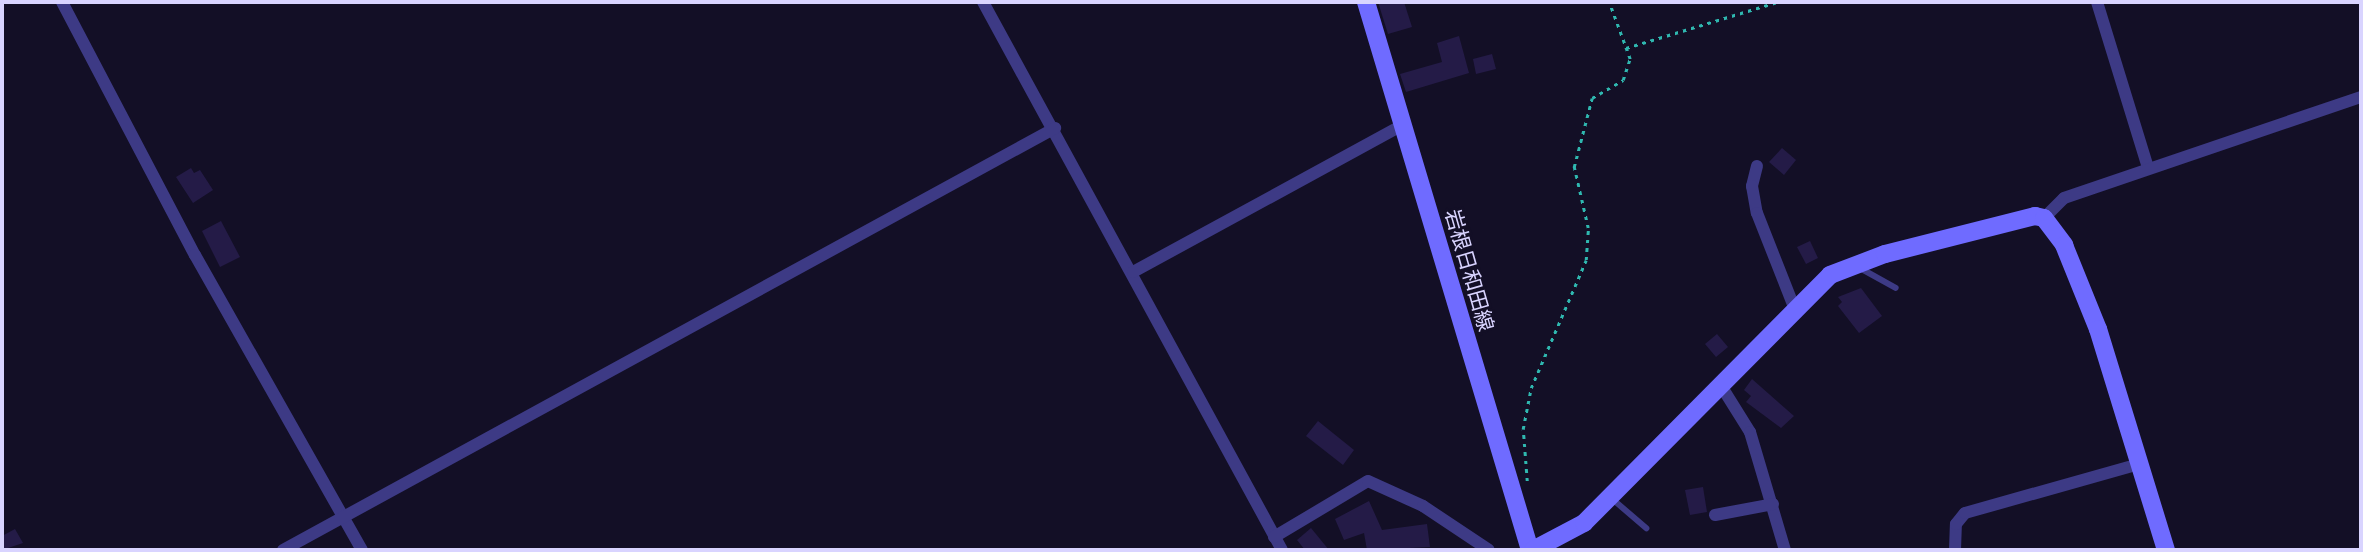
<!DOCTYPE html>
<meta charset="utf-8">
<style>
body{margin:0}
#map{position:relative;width:2363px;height:552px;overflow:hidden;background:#130f26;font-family:"Exo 2","Noto Sans JP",sans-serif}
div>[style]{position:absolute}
.building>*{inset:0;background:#241b47}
.path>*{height:2.5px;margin-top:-1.25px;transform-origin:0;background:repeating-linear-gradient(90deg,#2fb8b0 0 3.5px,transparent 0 8.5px)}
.lane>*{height:6px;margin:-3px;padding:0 3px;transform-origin:3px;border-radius:3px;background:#3d3a85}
.street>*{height:12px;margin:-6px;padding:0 6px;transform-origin:6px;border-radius:6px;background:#3d3a85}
.secondary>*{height:18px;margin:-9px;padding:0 9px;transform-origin:9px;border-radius:9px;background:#6f6bff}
span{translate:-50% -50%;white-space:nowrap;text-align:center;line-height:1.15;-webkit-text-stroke:5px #130f26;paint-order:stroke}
.street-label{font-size:21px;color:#d9d4ff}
.frame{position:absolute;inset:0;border:4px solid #d9d4ff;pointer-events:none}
</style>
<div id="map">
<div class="building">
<i style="clip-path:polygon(1378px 2px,1404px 2px,1412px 27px,1388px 34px)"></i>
<i style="clip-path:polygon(1459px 36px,1469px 73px,1406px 92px,1400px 74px,1442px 62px,1437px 43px)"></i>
<i style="clip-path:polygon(1492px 54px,1496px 69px,1476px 74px,1473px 59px)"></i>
<i style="clip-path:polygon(1782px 148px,1796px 160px,1784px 175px,1769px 162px)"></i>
<i style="clip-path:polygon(191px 168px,194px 173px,200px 170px,213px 190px,193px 203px,176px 177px)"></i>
<i style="clip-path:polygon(221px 221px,240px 257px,220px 267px,202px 231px)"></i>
<i style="clip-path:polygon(1810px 241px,1818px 258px,1806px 264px,1797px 247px)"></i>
<i style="clip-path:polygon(1861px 288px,1882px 316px,1859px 333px,1838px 306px,1842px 302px,1838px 297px)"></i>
<i style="clip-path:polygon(1717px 334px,1728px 347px,1716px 357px,1705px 344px)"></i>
<i style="clip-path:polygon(1752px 379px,1794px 416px,1781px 428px,1746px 402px,1751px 396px,1744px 390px)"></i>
<i style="clip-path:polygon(1318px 421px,1354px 450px,1343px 465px,1306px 436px)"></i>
<i style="clip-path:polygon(1703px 487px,1707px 512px,1690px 515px,1685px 490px)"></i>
<i style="clip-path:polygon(1369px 501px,1382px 530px,1427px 524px,1430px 547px,1367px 550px,1364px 533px,1344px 540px,1335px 519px)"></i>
<i style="clip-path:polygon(1311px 528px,1329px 550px,1305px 550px,1297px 540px)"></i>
<i style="clip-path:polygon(15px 529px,23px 543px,2px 550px,2px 536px)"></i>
</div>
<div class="path">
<i style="left:1626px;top:48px;width:158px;rotate:-16.9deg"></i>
<i style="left:1527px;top:481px;width:52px;rotate:-94.4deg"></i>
<i style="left:1523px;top:429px;width:42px;rotate:-79deg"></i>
<i style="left:1531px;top:388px;width:139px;rotate:-66.7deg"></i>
<i style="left:1586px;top:260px;width:32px;rotate:-86deg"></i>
<i style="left:1588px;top:228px;width:63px;rotate:-102.9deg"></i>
<i style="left:1574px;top:167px;width:71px;rotate:-75.4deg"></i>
<i style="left:1592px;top:98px;width:36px;rotate:-30deg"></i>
<i style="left:1623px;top:80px;width:22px;rotate:-72deg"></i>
<i style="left:1630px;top:59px;width:61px;rotate:-110.2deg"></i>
</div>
<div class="lane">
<i style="left:1858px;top:267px;width:43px;rotate:28.9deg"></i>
<i style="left:1610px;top:497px;width:48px;rotate:40.7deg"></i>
</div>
<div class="street">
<i style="left:62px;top:2px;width:286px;rotate:62.3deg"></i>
<i style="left:195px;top:255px;width:339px;rotate:60.5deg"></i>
<i style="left:983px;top:2px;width:624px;rotate:61.38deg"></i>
<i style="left:2097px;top:2px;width:174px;rotate:72.9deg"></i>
<i style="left:1757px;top:166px;width:21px;rotate:104deg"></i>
<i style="left:1752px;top:186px;width:27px;rotate:80deg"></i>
<i style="left:1757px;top:213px;width:101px;rotate:68.5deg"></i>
<i style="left:2044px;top:218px;width:28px;rotate:-45deg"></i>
<i style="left:2064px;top:198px;width:314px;rotate:-18.8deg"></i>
<i style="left:1133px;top:272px;width:307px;rotate:-28.6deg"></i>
<i style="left:1720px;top:384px;width:57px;rotate:58deg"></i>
<i style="left:1750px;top:432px;width:123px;rotate:73.5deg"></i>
<i style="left:1715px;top:515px;width:59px;rotate:-10.7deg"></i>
<i style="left:1274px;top:537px;width:109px;rotate:-30.8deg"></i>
<i style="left:1368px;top:481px;width:60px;rotate:24.4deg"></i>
<i style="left:1423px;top:506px;width:79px;rotate:33.7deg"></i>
<i style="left:283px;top:550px;width:880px;rotate:-28.66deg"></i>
<i style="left:1955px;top:550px;width:26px;rotate:-88deg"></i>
<i style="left:1956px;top:524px;width:14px;rotate:-51deg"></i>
<i style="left:1965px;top:513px;width:181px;rotate:-15.7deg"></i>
</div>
<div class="secondary">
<i style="left:1366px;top:2px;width:572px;rotate:73.34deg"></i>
<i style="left:1533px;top:550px;width:58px;rotate:-27.9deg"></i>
<i style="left:1584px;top:523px;width:349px;rotate:-45.2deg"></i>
<i style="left:1830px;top:275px;width:59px;rotate:-20.9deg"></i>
<i style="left:1885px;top:254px;width:155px;rotate:-14.2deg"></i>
<i style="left:2035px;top:216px;width:9px;rotate:13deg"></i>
<i style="left:2044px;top:218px;width:34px;rotate:53deg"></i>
<i style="left:2064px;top:245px;width:91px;rotate:68deg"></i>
<i style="left:2098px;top:329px;width:231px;rotate:72.9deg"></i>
</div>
<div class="street-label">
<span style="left:1470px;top:270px;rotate:74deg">岩根日和田線</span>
</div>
<div class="frame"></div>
</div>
